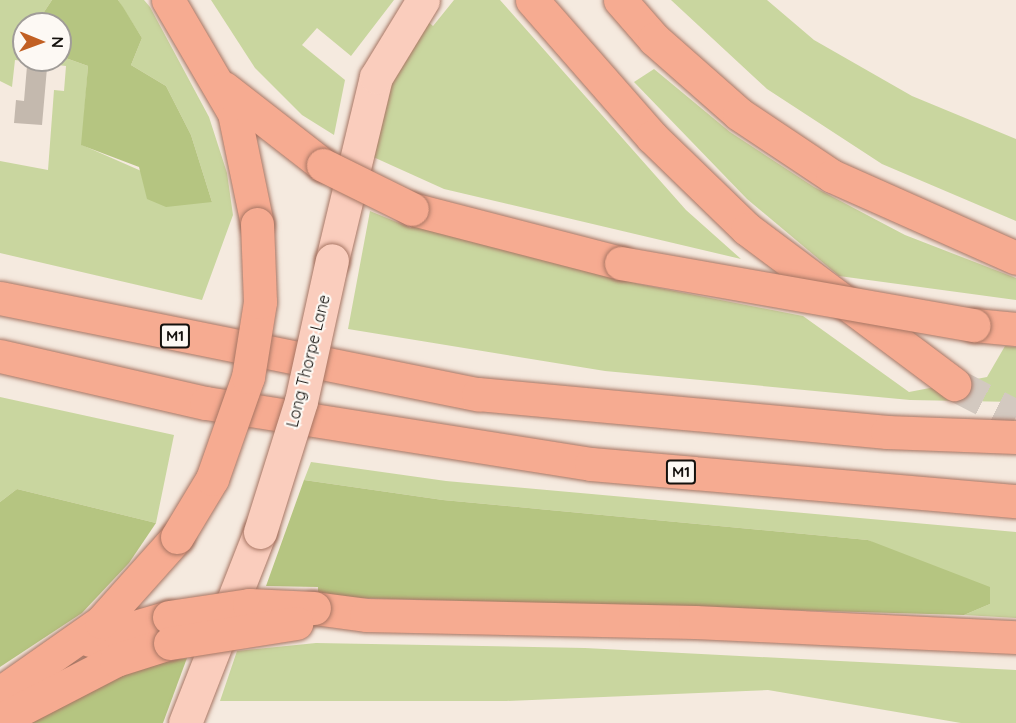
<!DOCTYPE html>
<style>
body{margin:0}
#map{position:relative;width:1016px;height:723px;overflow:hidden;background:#f5eadf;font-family:Quicksand,sans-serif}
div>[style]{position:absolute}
.green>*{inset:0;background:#c9d69f}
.forest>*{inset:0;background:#b5c581}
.building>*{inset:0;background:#c4b9ae}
.highway-tunnel>*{height:33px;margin-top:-16.5px;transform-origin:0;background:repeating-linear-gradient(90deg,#d3c9c0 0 33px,transparent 0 49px)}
.roads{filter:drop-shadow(0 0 2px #a77563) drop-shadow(0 0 2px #a77563)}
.major>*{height:33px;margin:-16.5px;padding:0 16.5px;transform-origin:16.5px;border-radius:16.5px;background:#facdbd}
.highway>*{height:33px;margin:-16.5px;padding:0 16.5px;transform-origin:16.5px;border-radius:16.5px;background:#f6ab91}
.bridges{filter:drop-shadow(0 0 2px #a77563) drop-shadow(0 0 2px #a77563)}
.major-bridge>*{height:33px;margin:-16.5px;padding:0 16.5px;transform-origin:16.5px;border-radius:16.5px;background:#facdbd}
.highway-bridge>*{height:33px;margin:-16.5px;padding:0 16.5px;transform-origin:16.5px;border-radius:16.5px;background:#f6ab91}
span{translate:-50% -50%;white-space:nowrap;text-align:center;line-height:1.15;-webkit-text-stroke:4.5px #fdf9f4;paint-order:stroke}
.shield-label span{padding:2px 4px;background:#fdf9f4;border:2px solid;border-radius:4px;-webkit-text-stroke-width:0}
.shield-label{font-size:15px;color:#14110d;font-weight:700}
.street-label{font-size:16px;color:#14110d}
.north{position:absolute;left:12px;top:12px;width:60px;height:60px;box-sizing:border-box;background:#fdf9f4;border:2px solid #a09c98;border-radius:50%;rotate:91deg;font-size:16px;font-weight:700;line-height:24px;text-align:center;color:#14110d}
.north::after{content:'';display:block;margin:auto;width:21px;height:27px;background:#c26023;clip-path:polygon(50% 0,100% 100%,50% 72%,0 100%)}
</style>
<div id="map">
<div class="green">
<i style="clip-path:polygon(0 0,52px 0,36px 24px,24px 24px,24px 60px,60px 56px,88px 66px,82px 145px,212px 202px,191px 135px,166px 86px,131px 65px,142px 38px,118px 0,144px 0,150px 7px,209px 117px,227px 173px,233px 215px,202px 300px,0 253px,0 161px,48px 170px,54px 90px,64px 91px,66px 66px,15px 60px,12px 87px,0 81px)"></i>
<i style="clip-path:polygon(211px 0,394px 0,351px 56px,317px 28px,302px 45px,345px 80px,334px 135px,302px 115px,255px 68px)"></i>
<i style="clip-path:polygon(454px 0,500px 0,686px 210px,741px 259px,444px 189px,371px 156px,388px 86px,426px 20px,433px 26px)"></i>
<i style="clip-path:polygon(671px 0,767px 0,814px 40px,912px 96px,1016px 139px,1016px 221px,882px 164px,767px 89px)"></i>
<i style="clip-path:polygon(654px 69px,730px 132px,814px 187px,905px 235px,1016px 278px,1016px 300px,839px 276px,747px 199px,634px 82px)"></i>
<i style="clip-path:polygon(370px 211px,411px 228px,413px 221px,639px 284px,803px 316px,909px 392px,987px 377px,1005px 346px,1016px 347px,1016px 402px,910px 400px,605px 371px,348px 329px)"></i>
<i style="clip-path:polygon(0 397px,174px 435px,156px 523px,17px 489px,0 502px)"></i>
<i style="clip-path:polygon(311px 462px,446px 481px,1016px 532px,1016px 618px,964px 615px,990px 604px,868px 540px,443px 500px,304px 480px)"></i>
<i style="clip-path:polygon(316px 643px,585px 648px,1016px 670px,1016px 723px,961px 723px,768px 690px,506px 701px,220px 701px,237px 651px)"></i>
</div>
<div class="forest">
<i style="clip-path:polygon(52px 0,118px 0,123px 7px,142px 38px,131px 65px,166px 86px,191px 135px,212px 202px,166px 207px,147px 199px,139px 167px,81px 145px,88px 66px,60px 56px,60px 24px,36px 24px)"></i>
<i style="clip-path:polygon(304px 480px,443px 500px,868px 540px,990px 587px,990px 604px,964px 615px,318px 597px,318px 587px,266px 586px)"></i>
<i style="clip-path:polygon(17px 489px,156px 523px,129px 563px,82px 613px,0 667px,0 502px)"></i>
<i style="clip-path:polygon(187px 658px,163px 723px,14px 723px,122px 670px)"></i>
</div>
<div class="building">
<i style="clip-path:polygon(27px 66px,47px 68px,42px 125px,14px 123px,16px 100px,24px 101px)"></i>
</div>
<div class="highway-tunnel">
<i style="left:954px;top:384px;width:70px;rotate:27.3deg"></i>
</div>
<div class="roads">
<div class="major">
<i style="left:332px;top:260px;width:188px;rotate:-76.5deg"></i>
<i style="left:376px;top:77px;width:90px;rotate:-58.6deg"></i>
<i style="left:185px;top:723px;width:205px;rotate:-68.6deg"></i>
</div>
<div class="highway">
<i style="left:168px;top:0;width:131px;rotate:59.7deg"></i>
<i style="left:234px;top:113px;width:113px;rotate:78.3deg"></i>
<i style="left:532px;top:0;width:182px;rotate:48.8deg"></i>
<i style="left:652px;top:137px;width:132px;rotate:44.1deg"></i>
<i style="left:747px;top:229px;width:259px;rotate:36.8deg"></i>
<i style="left:620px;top:0;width:52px;rotate:48.9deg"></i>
<i style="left:654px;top:39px;width:113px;rotate:41.4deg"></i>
<i style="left:739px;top:114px;width:112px;rotate:33.7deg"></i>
<i style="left:832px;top:176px;width:201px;rotate:24deg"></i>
<i style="left:224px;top:88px;width:125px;rotate:37.9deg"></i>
<i style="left:412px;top:209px;width:216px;rotate:14.5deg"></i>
<i style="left:0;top:298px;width:488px;rotate:11.4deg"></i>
<i style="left:478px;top:394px;width:411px;rotate:5.3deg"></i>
<i style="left:887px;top:432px;width:129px;rotate:2.2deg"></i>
<i style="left:974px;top:325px;width:42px;rotate:5.4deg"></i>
<i style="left:0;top:356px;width:211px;rotate:12.9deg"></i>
<i style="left:206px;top:403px;width:390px;rotate:9deg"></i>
<i style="left:591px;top:464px;width:427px;rotate:5deg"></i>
<i style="left:314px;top:608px;width:52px;rotate:7.7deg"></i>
<i style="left:366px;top:615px;width:329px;rotate:1.2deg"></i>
<i style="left:695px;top:622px;width:321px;rotate:2.7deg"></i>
<i style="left:90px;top:640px;width:82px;rotate:-16.2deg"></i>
<i style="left:0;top:693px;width:123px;rotate:-35.1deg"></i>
<i style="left:101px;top:622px;width:114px;rotate:-48.2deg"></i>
<i style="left:0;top:720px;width:131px;rotate:-27.3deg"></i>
<i style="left:116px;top:660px;width:57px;rotate:-17.5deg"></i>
</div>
</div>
<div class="bridges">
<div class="major-bridge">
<i style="left:260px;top:532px;width:137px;rotate:-72.6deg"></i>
<i style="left:301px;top:401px;width:144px;rotate:-77.6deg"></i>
</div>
<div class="highway-bridge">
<i style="left:323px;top:165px;width:99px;rotate:26.3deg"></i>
<i style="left:621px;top:263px;width:358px;rotate:10deg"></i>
<i style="left:177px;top:537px;width:68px;rotate:-58.9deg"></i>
<i style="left:212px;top:479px;width:108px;rotate:-70.6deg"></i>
<i style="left:248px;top:377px;width:76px;rotate:-80.9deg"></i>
<i style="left:260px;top:302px;width:78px;rotate:-92.2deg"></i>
<i style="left:169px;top:617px;width:81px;rotate:-8.5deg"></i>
<i style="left:249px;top:605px;width:65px;rotate:2.6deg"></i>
<i style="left:170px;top:643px;width:128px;rotate:-9deg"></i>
</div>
</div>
<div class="shield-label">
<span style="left:175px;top:336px">M1</span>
<span style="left:681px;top:472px">M1</span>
</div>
<div class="street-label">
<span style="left:308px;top:361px;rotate:-76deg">Long Thorpe Lane</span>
</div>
<div class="north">N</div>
</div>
